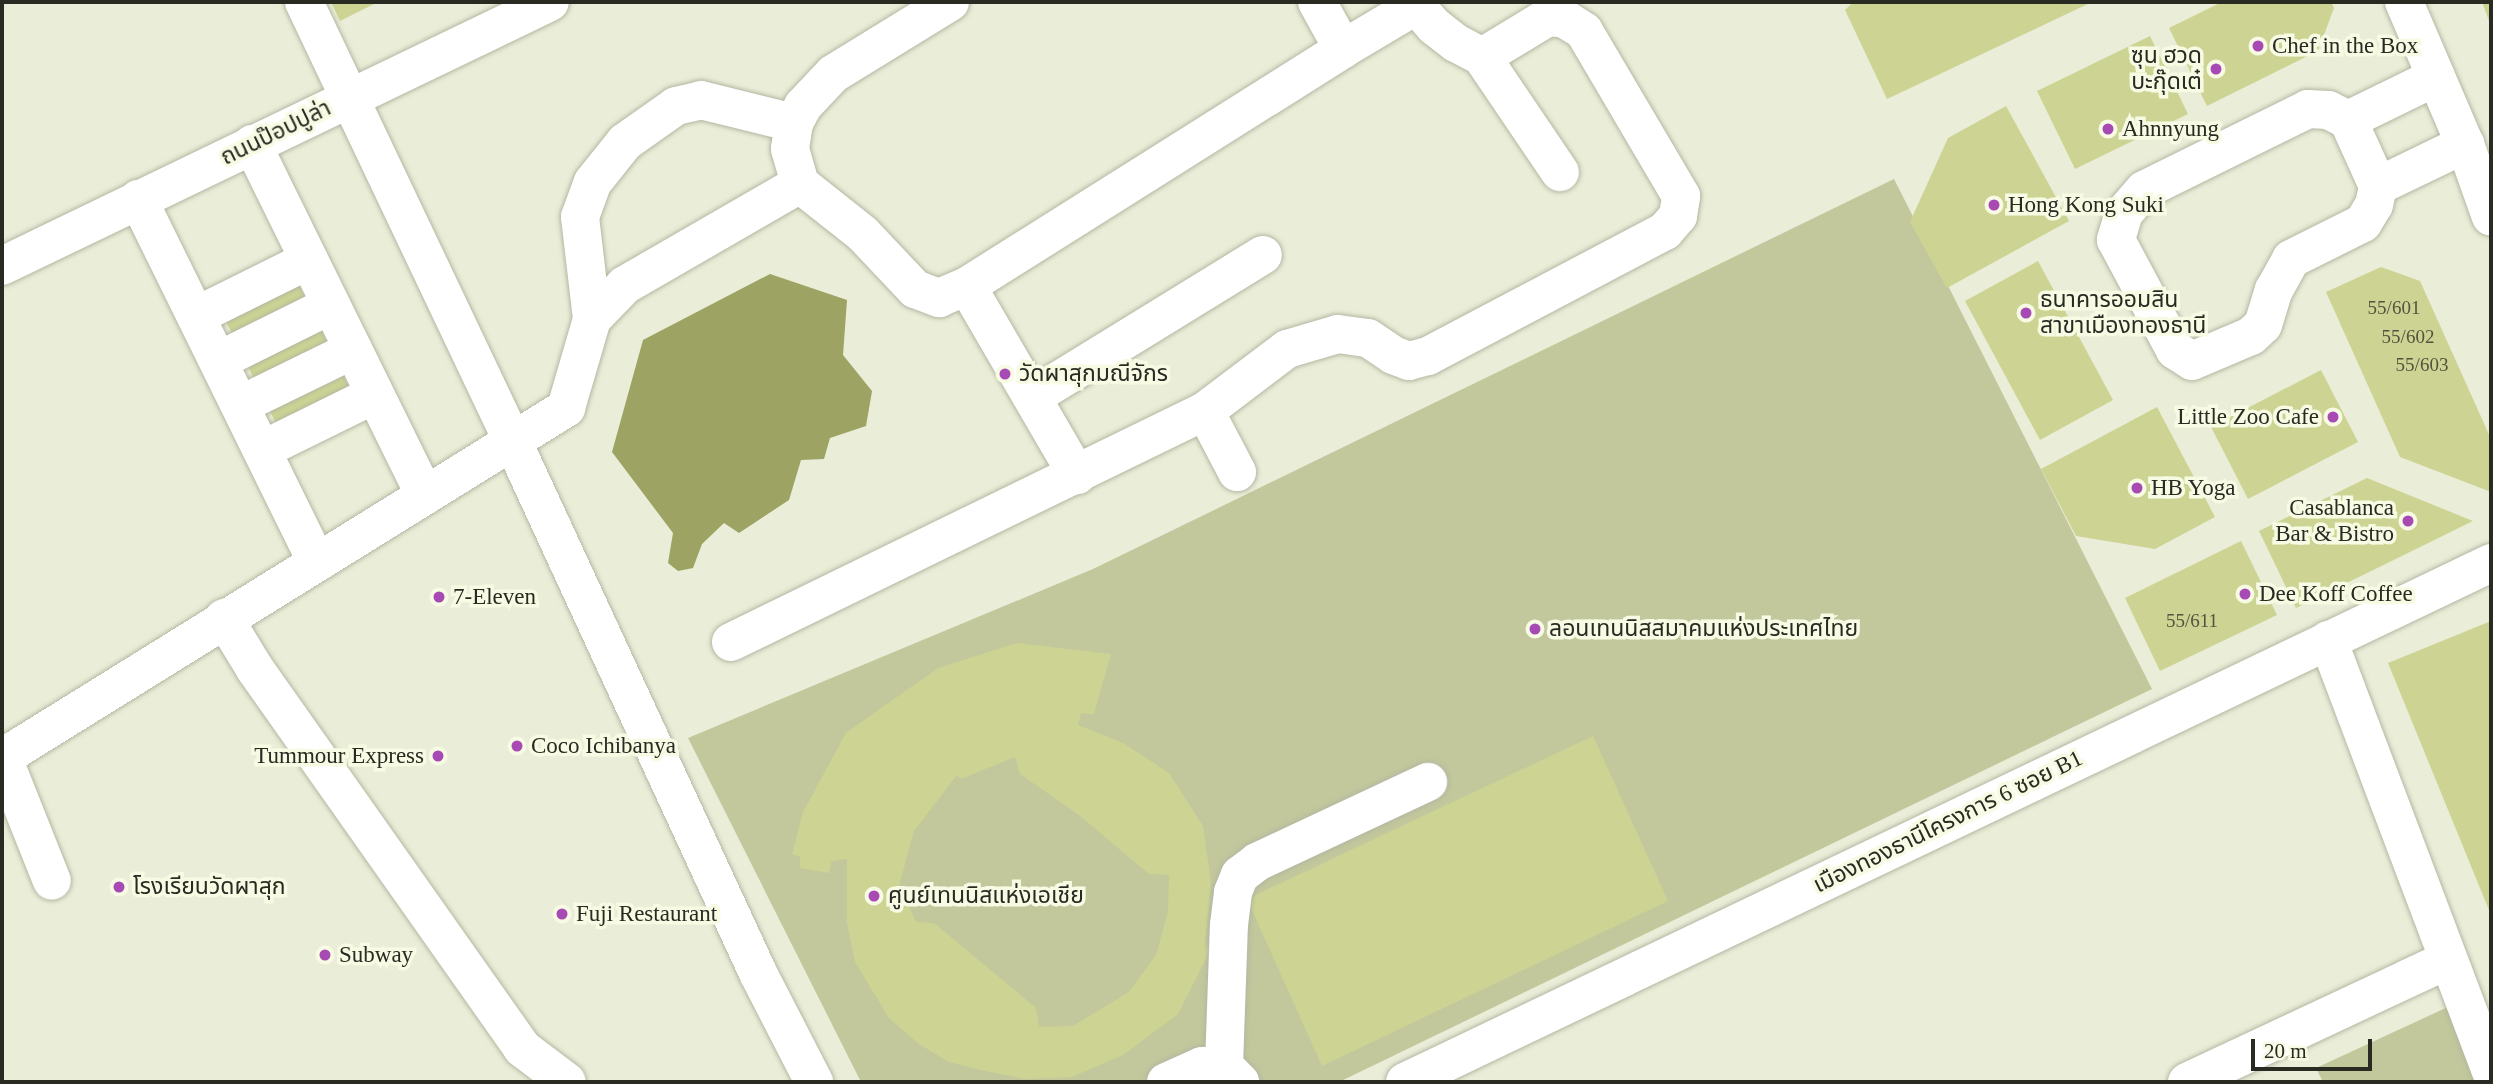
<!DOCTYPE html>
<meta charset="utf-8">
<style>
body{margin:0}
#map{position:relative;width:2493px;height:1084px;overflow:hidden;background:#eaedd7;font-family:"Times New Roman","Noto Sans Thai",serif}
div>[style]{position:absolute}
.green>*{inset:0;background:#c2c79c}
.water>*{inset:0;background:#9ca363}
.building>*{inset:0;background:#cdd493}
.roads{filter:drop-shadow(0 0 2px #b4b7a2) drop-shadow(0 0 2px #b4b7a2)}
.minor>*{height:38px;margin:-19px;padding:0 19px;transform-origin:19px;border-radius:19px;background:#fff}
.dots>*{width:19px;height:19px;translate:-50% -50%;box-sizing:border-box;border:4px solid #f7fbe4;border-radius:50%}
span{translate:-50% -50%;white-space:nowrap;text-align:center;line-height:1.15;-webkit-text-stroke:7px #f7fbe4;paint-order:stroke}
.number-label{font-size:19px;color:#52543e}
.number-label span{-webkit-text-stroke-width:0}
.poi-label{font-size:23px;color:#292a22}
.left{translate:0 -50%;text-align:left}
.right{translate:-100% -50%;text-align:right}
.street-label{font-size:23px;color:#292a22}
.frame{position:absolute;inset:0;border:4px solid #292a22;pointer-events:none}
.scale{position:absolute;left:2251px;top:1039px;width:121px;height:32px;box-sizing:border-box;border:4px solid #292a22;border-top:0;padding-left:9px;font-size:21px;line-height:24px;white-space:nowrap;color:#292a22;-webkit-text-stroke:5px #f7fbe4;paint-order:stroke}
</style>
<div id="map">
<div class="green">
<i style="clip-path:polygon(1894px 179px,2152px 689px,1339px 1082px,861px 1082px,688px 738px,1093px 569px)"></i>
<i style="clip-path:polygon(2463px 1000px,2491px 1082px,2323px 1082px,2316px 1068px)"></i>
</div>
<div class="water">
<i style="clip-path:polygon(770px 274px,847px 300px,843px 355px,872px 391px,866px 426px,830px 438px,824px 459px,801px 460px,789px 500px,739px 533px,724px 523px,702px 544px,693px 568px,678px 571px,668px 563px,673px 533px,612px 452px,643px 340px)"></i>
</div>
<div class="building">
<i style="clip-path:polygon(331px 2px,378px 2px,340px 21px)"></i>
<i style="clip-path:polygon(1853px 2px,2092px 2px,1887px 99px,1845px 10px)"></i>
<i style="clip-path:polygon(2222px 2px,2331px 2px,2334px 8px,2318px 51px,2207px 106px,2169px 28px)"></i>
<i style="clip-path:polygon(2482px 2px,2491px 2px,2491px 26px)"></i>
<i style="clip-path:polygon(2150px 36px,2188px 114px,2075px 169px,2037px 91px)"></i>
<i style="clip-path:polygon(2006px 106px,2069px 221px,1947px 288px,1910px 222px,1948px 138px)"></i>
<i style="clip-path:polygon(287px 261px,361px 412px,288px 448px,214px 297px)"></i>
<i style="clip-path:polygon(2038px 261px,2113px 400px,2040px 440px,1965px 301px)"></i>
<i style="clip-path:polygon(2381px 267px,2420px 281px,2491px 439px,2491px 492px,2400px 457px,2326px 292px)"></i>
<i style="clip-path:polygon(2321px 370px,2358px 442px,2248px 499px,2211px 427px)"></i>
<i style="clip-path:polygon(2157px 407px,2215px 517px,2155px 549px,2076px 536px,2041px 469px)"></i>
<i style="clip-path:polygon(2367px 478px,2473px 521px,2296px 608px,2259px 531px)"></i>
<i style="clip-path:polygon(2241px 541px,2277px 615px,2160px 671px,2125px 598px)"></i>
<i style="clip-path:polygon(2491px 621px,2491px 915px,2388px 663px)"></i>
<i style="clip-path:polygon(evenodd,1017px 643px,1111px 654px,1094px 714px,1081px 713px,1078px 725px,1123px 743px,1169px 773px,1203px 826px,1211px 883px,1205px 945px,1210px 951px,1178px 1014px,1123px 1055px,1072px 1077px,1025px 1079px,985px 1071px,949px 1062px,919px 1044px,889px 1018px,855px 962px,847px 923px,847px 859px,831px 861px,829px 873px,800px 868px,800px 857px,792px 854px,803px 812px,846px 733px,938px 668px,1017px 643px,1015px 757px,1020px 774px,1079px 815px,1149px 874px,1169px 875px,1168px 912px,1156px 955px,1129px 992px,1073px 1026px,1039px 1027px,1036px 1008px,934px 923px,916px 922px,906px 899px,897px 893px,914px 831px,957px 775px,961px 779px,1015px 757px)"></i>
<i style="clip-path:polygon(1593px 736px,1668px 901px,1322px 1066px,1247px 899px)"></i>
</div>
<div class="roads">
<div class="minor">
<i style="left:304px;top:2px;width:485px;rotate:64.6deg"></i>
<i style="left:512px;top:440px;width:587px;rotate:65.22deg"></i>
<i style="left:758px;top:973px;width:123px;rotate:62.8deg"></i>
<i style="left:950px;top:2px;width:137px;rotate:148.4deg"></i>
<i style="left:833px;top:74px;width:44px;rotate:133.2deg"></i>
<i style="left:803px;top:106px;width:19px;rotate:118deg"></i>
<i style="left:794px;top:123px;width:26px;rotate:99deg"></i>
<i style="left:790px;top:149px;width:36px;rotate:74deg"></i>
<i style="left:800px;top:184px;width:80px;rotate:38.4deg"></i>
<i style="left:863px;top:234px;width:76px;rotate:46.6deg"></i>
<i style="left:915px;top:289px;width:26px;rotate:21deg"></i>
<i style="left:939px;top:298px;width:30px;rotate:-23deg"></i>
<i style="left:967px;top:286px;width:444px;rotate:-32.2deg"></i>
<i style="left:1317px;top:2px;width:54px;rotate:61deg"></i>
<i style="left:1343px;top:49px;width:84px;rotate:-30.8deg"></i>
<i style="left:1413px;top:2px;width:32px;rotate:49deg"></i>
<i style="left:1434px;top:26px;width:28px;rotate:38deg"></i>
<i style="left:1456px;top:43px;width:30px;rotate:28deg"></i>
<i style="left:1482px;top:57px;width:139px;rotate:55.9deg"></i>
<i style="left:2404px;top:2px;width:155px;rotate:66.8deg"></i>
<i style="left:2465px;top:144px;width:77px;rotate:70.4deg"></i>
<i style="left:2436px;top:77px;width:98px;rotate:154deg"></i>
<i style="left:2348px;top:120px;width:22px;rotate:-153deg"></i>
<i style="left:2328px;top:110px;width:20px;rotate:-177deg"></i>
<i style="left:2308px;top:109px;width:183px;rotate:153.7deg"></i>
<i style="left:2144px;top:190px;width:30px;rotate:131deg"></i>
<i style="left:2124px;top:213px;width:28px;rotate:107deg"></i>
<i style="left:2116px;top:240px;width:125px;rotate:61.8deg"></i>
<i style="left:2175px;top:350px;width:20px;rotate:33deg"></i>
<i style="left:2192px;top:361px;width:64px;rotate:-23deg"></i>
<i style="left:2251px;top:336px;width:16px;rotate:-43deg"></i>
<i style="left:2263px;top:325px;width:37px;rotate:-73deg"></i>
<i style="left:2274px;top:290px;width:35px;rotate:-61deg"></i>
<i style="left:2291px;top:259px;width:80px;rotate:-26.6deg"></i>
<i style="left:2363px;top:223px;width:21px;rotate:-59deg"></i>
<i style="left:2374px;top:205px;width:19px;rotate:-78deg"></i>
<i style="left:2378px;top:186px;width:97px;rotate:-25.8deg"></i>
<i style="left:2348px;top:120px;width:72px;rotate:65.6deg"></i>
<i style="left:252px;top:144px;width:392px;rotate:63.8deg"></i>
<i style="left:138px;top:199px;width:405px;rotate:63.8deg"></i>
<i style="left:2px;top:266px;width:608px;rotate:-25.72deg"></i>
<i style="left:967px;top:286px;width:219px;rotate:59.8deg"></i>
<i style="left:196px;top:316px;width:126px;rotate:-26.4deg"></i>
<i style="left:592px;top:319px;width:103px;rotate:-96.7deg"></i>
<i style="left:580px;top:217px;width:37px;rotate:-70deg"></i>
<i style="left:593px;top:182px;width:51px;rotate:-51.3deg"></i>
<i style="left:625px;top:142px;width:62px;rotate:-35.2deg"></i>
<i style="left:676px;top:106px;width:26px;rotate:-13deg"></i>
<i style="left:701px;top:100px;width:96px;rotate:13.9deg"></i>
<i style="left:218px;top:361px;width:126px;rotate:-26.4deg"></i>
<i style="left:1032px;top:397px;width:271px;rotate:-31.6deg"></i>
<i style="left:240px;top:405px;width:126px;rotate:-26deg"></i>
<i style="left:1205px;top:411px;width:103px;rotate:-37.1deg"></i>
<i style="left:1287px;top:349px;width:53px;rotate:-16.4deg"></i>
<i style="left:1338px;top:334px;width:30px;rotate:8deg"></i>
<i style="left:1368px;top:338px;width:30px;rotate:34deg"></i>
<i style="left:1393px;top:355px;width:17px;rotate:21deg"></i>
<i style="left:1409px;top:361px;width:20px;rotate:-15deg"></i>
<i style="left:1428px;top:356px;width:268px;rotate:-27.8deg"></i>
<i style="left:1665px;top:231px;width:20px;rotate:-49deg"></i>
<i style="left:1678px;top:216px;width:20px;rotate:-81deg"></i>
<i style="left:1681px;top:196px;width:191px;rotate:-120.5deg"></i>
<i style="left:1584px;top:31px;width:22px;rotate:-148deg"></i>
<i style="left:1565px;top:19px;width:17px;rotate:-173deg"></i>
<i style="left:1548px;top:17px;width:77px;rotate:148.8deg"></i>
<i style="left:262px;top:450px;width:125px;rotate:-26.2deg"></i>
<i style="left:224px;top:618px;width:60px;rotate:58.7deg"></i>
<i style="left:255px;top:669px;width:464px;rotate:54.8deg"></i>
<i style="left:522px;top:1048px;width:56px;rotate:37.1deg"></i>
<i style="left:2328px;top:640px;width:462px;rotate:69.3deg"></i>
<i style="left:731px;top:642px;width:527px;rotate:-25.98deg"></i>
<i style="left:1205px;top:411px;width:69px;rotate:62.3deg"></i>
<i style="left:2px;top:758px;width:664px;rotate:-31.82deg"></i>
<i style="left:566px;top:408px;width:93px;rotate:-73.7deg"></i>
<i style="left:592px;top:319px;width:47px;rotate:-45.9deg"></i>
<i style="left:625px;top:285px;width:202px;rotate:-30deg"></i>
<i style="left:3px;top:758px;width:132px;rotate:68.3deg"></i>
<i style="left:1224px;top:1066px;width:141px;rotate:-88deg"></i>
<i style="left:1229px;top:925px;width:33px;rotate:-83deg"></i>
<i style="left:1233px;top:892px;width:18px;rotate:-68deg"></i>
<i style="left:1240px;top:875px;width:21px;rotate:-37deg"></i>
<i style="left:1257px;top:862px;width:189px;rotate:-25.1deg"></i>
<i style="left:1166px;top:1082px;width:39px;rotate:-24deg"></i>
<i style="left:1202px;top:1066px;width:22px"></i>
<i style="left:1224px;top:1066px;width:23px;rotate:45deg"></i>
<i style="left:1405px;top:1082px;width:1204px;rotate:-25.54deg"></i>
<i style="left:2187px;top:1082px;width:287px;rotate:-25.1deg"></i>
</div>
</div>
<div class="dots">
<i style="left:2258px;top:46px;background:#a84ab3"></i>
<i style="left:2216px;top:69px;background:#a84ab3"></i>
<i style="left:2108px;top:129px;background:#a84ab3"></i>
<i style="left:1994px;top:205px;background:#a84ab3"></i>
<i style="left:2026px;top:313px;background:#a84ab3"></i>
<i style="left:1005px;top:374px;background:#a84ab3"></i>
<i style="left:2333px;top:417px;background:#a84ab3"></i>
<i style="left:2137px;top:488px;background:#a84ab3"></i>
<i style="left:2408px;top:521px;background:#a84ab3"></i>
<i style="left:2245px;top:594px;background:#a84ab3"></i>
<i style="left:439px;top:597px;background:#a84ab3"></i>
<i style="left:1535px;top:629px;background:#a84ab3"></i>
<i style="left:517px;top:746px;background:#a84ab3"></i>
<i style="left:438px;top:756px;background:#a84ab3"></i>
<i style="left:119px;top:887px;background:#a84ab3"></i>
<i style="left:874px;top:896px;background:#a84ab3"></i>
<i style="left:562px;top:914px;background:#a84ab3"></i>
<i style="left:325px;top:955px;background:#a84ab3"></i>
</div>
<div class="number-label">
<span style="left:2394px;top:308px">55/601</span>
<span style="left:2408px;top:337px">55/602</span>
<span style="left:2422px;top:365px">55/603</span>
<span style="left:2192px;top:621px">55/611</span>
</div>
<div class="poi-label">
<span class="left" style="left:2272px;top:46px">Chef in the Box</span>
<span class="right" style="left:2202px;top:69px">ซุน ฮวด<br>บะกุ๊ดเต๋</span>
<span class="left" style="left:2122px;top:129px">Ahnnyung</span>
<span class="left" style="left:2008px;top:205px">Hong Kong Suki</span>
<span class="left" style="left:2040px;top:313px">ธนาคารออมสิน<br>สาขาเมืองทองธานี</span>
<span class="left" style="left:1019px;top:374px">วัดผาสุกมณีจักร</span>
<span class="right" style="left:2319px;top:417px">Little Zoo Cafe</span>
<span class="left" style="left:2151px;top:488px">HB Yoga</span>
<span class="right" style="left:2394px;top:521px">Casablanca<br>Bar &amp; Bistro</span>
<span class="left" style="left:2259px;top:594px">Dee Koff Coffee</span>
<span class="left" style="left:453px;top:597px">7-Eleven</span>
<span class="left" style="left:1549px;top:629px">ลอนเทนนิสสมาคมแห่งประเทศไทย</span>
<span class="left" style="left:531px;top:746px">Coco Ichibanya</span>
<span class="right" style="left:424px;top:756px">Tummour Express</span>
<span class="left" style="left:133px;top:887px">โรงเรียนวัดผาสุก</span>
<span class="left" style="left:888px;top:896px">ศูนย์เทนนิสแห่งเอเชีย</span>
<span class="left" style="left:576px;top:914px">Fuji Restaurant</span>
<span class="left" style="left:339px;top:955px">Subway</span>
</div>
<div class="street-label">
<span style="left:276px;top:133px;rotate:-26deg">ถนนป๊อปปูล่า</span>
<span style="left:1948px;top:822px;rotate:-26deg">เมืองทองธานีโครงการ 6 ซอย B1</span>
</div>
<div class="frame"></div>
<div class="scale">20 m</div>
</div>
